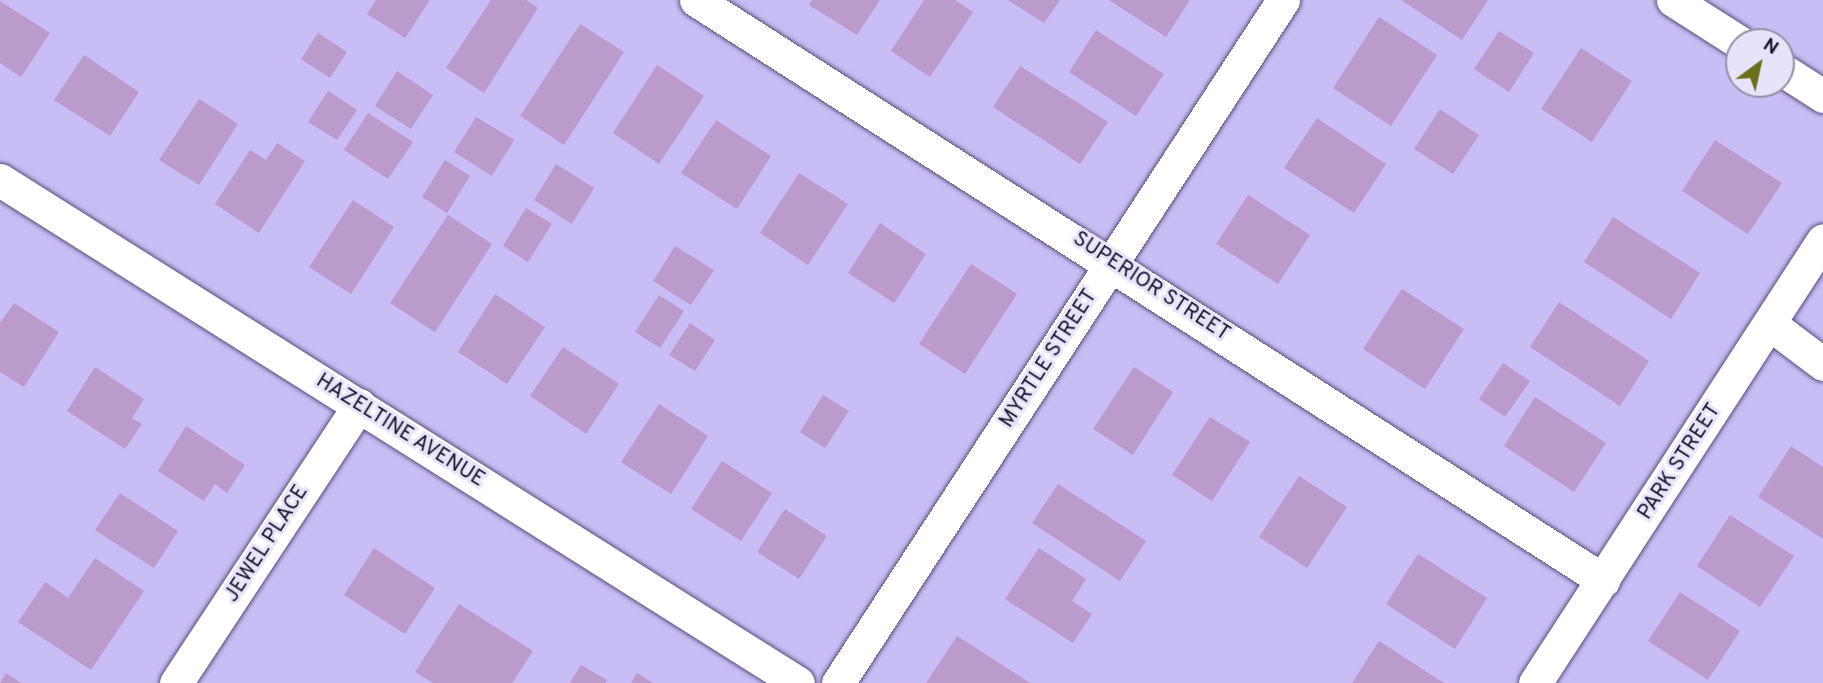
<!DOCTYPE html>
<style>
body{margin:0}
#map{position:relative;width:1823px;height:683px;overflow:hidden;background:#c9bdf5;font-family:Overpass,sans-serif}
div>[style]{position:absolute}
.building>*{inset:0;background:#bb9acc}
.roads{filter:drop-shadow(0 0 2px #594d7e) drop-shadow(0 0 2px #594d7e)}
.street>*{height:33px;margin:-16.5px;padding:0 16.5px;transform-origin:16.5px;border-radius:16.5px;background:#fff}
span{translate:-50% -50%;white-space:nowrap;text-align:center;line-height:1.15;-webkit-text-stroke:6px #e7e3fa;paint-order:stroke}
.street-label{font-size:21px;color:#1b162b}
.north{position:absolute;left:1725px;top:28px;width:70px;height:70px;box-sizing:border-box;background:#e7e3fa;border:2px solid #9591a7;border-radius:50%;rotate:33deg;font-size:19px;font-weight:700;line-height:28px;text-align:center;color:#1b162b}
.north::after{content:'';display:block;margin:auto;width:24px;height:32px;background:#697017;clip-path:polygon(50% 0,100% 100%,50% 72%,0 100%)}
</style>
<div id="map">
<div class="building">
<i style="clip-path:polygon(376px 0,430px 0,405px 38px,367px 14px)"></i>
<i style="clip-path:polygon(491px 0,526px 0,538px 8px,484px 93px,446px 68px)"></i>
<i style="clip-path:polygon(812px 0,880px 0,857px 35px,809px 5px)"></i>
<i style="clip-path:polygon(924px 0,955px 0,973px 12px,930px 77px,891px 51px)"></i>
<i style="clip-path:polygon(1008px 0,1060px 0,1044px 23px)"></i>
<i style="clip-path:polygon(1109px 0,1190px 0,1166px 37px)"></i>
<i style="clip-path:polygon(1401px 0,1488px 0,1462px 40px)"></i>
<i style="clip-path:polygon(0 1px,50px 33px,21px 77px,0 63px)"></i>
<i style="clip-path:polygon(1379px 17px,1437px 55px,1391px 126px,1333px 88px)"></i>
<i style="clip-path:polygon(580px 24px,624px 52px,564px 145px,520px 116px)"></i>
<i style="clip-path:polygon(1096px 30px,1164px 74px,1136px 116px,1069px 72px)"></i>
<i style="clip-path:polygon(1499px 31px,1534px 53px,1509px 92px,1474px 69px)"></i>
<i style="clip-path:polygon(318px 33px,347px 52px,330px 78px,301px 59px)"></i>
<i style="clip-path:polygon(1581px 48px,1632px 81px,1592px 142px,1541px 109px)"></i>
<i style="clip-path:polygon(84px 55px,139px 92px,110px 136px,54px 100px)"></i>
<i style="clip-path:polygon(657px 65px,704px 96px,659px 164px,613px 133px)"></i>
<i style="clip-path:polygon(1020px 66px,1108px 122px,1080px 164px,993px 107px)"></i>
<i style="clip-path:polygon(397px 71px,433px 95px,411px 129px,375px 106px)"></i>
<i style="clip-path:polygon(328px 91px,357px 110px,337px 140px,308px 122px)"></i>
<i style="clip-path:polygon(199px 99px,238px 124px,199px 185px,159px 160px)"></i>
<i style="clip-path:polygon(1440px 109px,1479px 135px,1453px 174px,1414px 149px)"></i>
<i style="clip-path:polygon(368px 113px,413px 142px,388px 179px,344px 150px)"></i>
<i style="clip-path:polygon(476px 117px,514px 140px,492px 176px,454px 152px)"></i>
<i style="clip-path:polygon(1317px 118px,1386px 164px,1354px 213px,1284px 168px)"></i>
<i style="clip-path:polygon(716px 120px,771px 156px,737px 209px,681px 173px)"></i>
<i style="clip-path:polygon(1715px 140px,1782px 183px,1748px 234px,1682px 191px)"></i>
<i style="clip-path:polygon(277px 143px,305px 161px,259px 233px,215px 204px,250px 150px,266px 160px)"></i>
<i style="clip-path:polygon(445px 160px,470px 176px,447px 213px,422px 197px)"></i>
<i style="clip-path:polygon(556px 164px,594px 188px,572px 224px,534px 200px)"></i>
<i style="clip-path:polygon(799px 173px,848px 204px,808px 265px,760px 233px)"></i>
<i style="clip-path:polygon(1248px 195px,1310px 235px,1278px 284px,1216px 244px)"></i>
<i style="clip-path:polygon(353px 200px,394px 227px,351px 294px,309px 267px)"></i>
<i style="clip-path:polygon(526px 208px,552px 224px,528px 262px,503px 246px)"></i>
<i style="clip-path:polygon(448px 215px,492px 244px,435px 332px,390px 303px)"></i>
<i style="clip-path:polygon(1613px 217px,1700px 273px,1671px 319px,1584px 262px)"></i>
<i style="clip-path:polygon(880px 223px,926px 254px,894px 303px,848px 273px)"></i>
<i style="clip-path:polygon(675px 246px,714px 270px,691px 305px,653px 281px)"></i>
<i style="clip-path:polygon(971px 264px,1017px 294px,965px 374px,919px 344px)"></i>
<i style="clip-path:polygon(1402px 289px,1464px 329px,1425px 389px,1363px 349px)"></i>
<i style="clip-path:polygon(495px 294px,545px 327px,507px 384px,458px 352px)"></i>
<i style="clip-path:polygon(659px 295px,684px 311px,660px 348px,635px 332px)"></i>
<i style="clip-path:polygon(1559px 302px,1649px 361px,1620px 406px,1530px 347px)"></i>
<i style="clip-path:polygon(14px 303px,59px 332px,24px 387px,0 372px,0 323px)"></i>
<i style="clip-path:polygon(690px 323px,715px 340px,695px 371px,669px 355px)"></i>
<i style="clip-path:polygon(563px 347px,619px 384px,586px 434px,530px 396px)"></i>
<i style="clip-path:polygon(1503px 363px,1530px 381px,1505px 417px,1479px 399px)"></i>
<i style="clip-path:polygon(95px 367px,144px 399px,132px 418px,142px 424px,125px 449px,67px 411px)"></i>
<i style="clip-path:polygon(1134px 367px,1173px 392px,1133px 455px,1093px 429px)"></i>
<i style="clip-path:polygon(823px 395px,849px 411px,825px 448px,800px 432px)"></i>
<i style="clip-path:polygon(1535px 397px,1606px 443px,1574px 492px,1504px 446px)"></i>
<i style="clip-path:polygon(659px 404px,708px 436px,671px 494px,621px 462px)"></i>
<i style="clip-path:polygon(1210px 417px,1250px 442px,1212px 501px,1172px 475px)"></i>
<i style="clip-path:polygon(186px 426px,245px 465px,227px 493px,215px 484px,204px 501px,158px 471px)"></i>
<i style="clip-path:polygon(1791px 446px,1823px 467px,1823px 539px,1758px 497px)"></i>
<i style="clip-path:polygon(722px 461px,772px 493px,741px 541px,691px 509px)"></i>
<i style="clip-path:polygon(1299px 476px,1347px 507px,1307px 568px,1259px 537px)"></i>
<i style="clip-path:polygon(1058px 484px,1146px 541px,1120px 581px,1032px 523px)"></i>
<i style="clip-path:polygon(120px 493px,178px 531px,154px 568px,95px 530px)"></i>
<i style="clip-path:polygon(785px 509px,827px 536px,799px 579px,757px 552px)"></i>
<i style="clip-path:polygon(1730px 515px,1794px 556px,1760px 607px,1697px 566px)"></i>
<i style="clip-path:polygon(374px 548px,435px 588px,405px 634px,344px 595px)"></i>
<i style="clip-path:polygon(1039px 548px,1086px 579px,1072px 601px,1092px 614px,1073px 643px,1005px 599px)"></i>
<i style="clip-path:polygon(1418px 554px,1487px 598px,1455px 649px,1386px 604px)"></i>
<i style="clip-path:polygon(95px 558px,144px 591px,91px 670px,18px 622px,45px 582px,68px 598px)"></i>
<i style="clip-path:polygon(1680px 592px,1740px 631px,1708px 680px,1648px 641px)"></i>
<i style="clip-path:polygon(459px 604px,533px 651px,512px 683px,433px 683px,415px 672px)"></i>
<i style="clip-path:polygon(957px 636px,1030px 683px,926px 683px)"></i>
<i style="clip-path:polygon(1379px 641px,1444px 683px,1352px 683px)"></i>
<i style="clip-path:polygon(581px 665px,607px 680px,605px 683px,570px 683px)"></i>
<i style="clip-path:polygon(6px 673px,21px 683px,0 683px)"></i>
<i style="clip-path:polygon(637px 673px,653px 683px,631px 683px)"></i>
</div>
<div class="roads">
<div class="street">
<i style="left:696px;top:0;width:1077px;rotate:32.6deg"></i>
<i style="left:1673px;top:0;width:78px;rotate:32.5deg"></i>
<i style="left:1781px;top:69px;width:50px;rotate:32.7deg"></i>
<i style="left:0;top:180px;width:943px;rotate:32.22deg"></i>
<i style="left:1770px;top:324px;width:66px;rotate:37deg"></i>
<i style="left:176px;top:683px;width:333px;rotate:-56.6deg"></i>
<i style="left:838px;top:683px;width:815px;rotate:-56.91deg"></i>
<i style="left:1535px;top:683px;width:528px;rotate:-56.97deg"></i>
</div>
</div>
<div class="street-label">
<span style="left:1151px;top:287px;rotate:33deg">SUPERIOR STREET</span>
<span style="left:1049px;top:359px;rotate:-57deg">MYRTLE STREET</span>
<span style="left:400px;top:431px;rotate:32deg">HAZELTINE AVENUE</span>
<span style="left:1680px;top:462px;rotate:-57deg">PARK STREET</span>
<span style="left:267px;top:544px;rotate:-57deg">JEWEL PLACE</span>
</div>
<div class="north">N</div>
</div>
